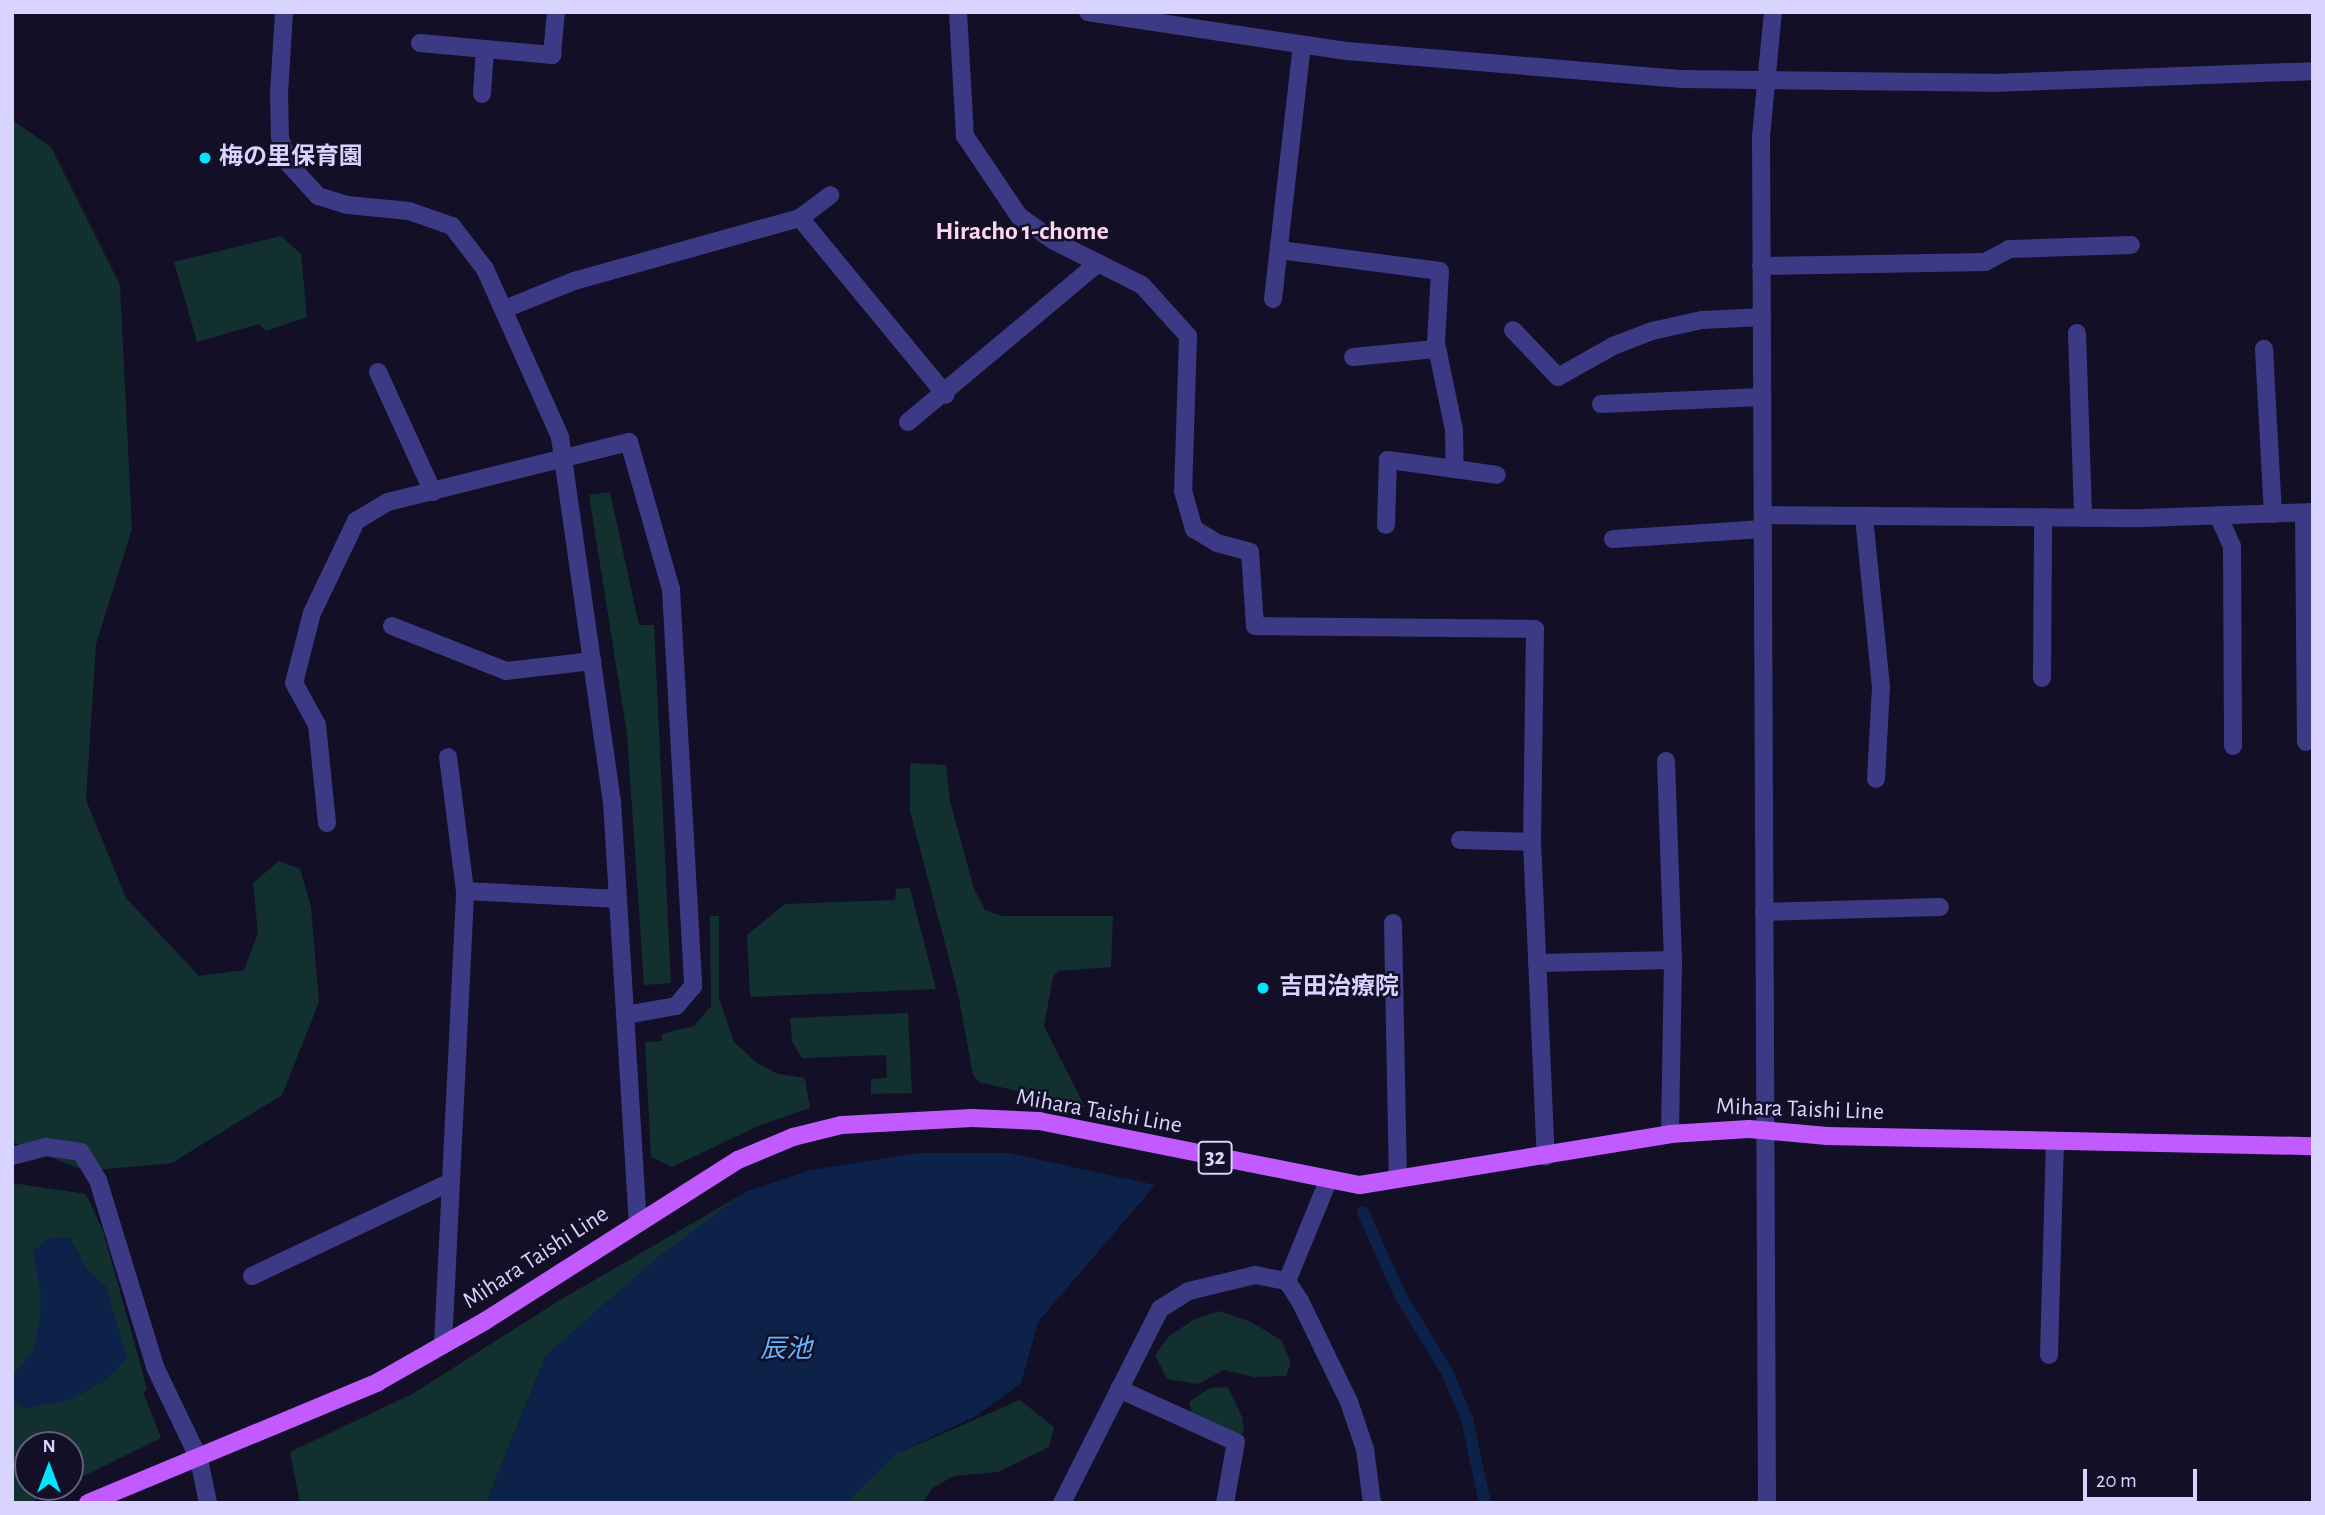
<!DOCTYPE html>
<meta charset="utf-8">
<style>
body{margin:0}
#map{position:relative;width:2325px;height:1515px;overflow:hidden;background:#130f26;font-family:"Alegreya Sans","Noto Sans JP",sans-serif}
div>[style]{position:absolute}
.green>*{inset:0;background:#12302f}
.water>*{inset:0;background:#0c2248}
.stream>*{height:12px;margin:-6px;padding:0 6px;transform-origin:6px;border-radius:6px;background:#0c2248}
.minor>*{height:18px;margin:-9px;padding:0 9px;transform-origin:9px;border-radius:9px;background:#3d3a85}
.major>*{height:18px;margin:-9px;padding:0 9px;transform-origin:9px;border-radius:9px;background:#c25bff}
.dots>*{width:19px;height:19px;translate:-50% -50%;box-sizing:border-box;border:4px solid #130f26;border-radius:50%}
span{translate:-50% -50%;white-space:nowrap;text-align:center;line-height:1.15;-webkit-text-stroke:5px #130f26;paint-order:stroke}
.shield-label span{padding:2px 5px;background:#130f26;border:2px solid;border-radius:5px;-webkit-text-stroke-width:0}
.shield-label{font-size:23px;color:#d9d4ff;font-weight:700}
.poi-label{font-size:24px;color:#d9d4ff;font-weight:700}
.left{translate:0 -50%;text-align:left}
.street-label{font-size:24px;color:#d9d4ff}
.neighbourhood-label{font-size:26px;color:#ffd6f0;font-weight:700}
.water-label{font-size:26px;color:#62b6ff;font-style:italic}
.frame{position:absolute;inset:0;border:14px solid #d9d4ff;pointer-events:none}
.north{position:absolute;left:14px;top:1431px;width:70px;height:70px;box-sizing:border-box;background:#130f26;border:2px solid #625e7d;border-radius:50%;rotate:0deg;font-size:19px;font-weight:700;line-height:28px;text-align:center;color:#d9d4ff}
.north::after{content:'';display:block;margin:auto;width:24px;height:32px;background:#00e5ff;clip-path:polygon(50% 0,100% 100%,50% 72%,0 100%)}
.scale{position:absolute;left:2083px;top:1469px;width:114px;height:32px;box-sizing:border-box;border:4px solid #d9d4ff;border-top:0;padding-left:9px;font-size:21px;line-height:24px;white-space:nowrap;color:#d9d4ff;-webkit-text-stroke:5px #130f26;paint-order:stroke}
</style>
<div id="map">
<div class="green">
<i style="clip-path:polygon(12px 120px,51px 147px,120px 285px,132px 529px,96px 644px,86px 800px,126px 898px,199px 976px,244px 970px,258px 933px,253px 883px,279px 861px,300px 869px,311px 907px,319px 1002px,282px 1095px,172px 1163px,86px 1171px,12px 1142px)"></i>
<i style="clip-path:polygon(281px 236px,301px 254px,307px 317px,266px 331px,259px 324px,197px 342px,174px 262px)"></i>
<i style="clip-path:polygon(610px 492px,639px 625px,654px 625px,671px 983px,644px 985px,627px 734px,589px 495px)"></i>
<i style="clip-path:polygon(910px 763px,946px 765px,950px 801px,974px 889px,985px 910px,1002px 916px,1113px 916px,1111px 967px,1058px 971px,1053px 977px,1044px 1026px,1085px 1107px,979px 1082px,973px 1075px,958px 993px,910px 811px)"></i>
<i style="clip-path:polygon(910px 888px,936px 989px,750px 997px,747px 935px,785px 904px,895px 900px,896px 889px)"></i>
<i style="clip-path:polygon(710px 916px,719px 916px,719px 998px,734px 1042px,757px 1063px,778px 1074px,805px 1078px,810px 1108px,758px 1126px,672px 1167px,651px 1157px,645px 1042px,662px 1041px,662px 1034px,694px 1026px,711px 1006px)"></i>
<i style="clip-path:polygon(908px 1013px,912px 1093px,871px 1094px,871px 1079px,887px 1078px,886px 1055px,802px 1058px,792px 1041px,790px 1018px)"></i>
<i style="clip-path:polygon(12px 1183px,86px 1194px,103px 1231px,139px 1359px,147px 1390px,143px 1392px,161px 1438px,70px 1483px,70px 1445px,28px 1445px,28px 1487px,59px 1487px,30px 1503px,12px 1503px)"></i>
<i style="clip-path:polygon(746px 1192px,546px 1355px,486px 1503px,300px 1503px,290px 1452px,414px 1393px,555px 1303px)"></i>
<i style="clip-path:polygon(1219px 1311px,1251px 1322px,1281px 1340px,1291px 1363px,1286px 1376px,1254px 1377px,1224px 1370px,1198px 1384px,1167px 1379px,1155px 1355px,1168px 1337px,1193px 1320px)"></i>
<i style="clip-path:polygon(1228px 1387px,1242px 1417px,1244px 1431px,1240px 1436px,1193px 1418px,1189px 1402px,1210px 1388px)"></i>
<i style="clip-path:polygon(1020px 1400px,1054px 1427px,1049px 1447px,998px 1472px,954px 1476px,932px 1488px,923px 1503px,846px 1503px,896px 1454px)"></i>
</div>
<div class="water">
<i style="clip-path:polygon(918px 1153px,1009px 1153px,1155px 1185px,1038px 1322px,1021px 1383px,976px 1416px,896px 1454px,846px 1503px,486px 1503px,546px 1355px,654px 1260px,745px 1192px,811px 1170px)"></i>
<i style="clip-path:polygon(70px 1237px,88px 1271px,106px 1286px,127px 1358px,108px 1379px,74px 1398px,26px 1409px,12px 1400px,12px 1376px,33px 1351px,39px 1324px,41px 1295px,33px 1251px,49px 1238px)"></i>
</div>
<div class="stream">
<i style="left:1363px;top:1212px;width:91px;rotate:66deg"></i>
<i style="left:1400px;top:1295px;width:90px;rotate:58.6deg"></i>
<i style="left:1447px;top:1372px;width:51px;rotate:66.9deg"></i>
<i style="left:1467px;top:1419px;width:86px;rotate:77.9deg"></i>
</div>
<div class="minor">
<i style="left:284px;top:12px;width:82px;rotate:93.5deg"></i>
<i style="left:279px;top:94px;width:43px;rotate:88.7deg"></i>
<i style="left:280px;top:137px;width:26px;rotate:74deg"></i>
<i style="left:287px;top:162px;width:46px;rotate:47.6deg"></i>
<i style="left:318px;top:196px;width:31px;rotate:17deg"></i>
<i style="left:348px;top:205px;width:61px;rotate:5.6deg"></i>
<i style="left:409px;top:211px;width:46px;rotate:19.2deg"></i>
<i style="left:452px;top:226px;width:54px;rotate:52.5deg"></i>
<i style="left:485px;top:269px;width:184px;rotate:65.9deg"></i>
<i style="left:560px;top:437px;width:368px;rotate:81.9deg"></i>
<i style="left:612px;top:801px;width:421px;rotate:86.5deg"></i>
<i style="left:958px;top:12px;width:124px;rotate:86.8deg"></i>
<i style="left:965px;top:136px;width:97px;rotate:56deg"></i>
<i style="left:1019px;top:216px;width:43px;rotate:35.5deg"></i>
<i style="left:1054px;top:241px;width:98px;rotate:26.6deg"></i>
<i style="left:1142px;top:285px;width:69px;rotate:48deg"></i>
<i style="left:1188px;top:336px;width:155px;rotate:91.8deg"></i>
<i style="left:1183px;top:491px;width:40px;rotate:74deg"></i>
<i style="left:1194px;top:529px;width:27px;rotate:31deg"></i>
<i style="left:1217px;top:543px;width:34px;rotate:15deg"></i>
<i style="left:1250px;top:552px;width:74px;rotate:86.1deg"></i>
<i style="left:1255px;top:626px;width:280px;rotate:0.6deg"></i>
<i style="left:1535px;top:629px;width:213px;rotate:90.8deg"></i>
<i style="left:1532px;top:842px;width:315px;rotate:87.5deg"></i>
<i style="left:1088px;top:12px;width:262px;rotate:8.6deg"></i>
<i style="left:1347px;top:51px;width:336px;rotate:4.8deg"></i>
<i style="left:1682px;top:79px;width:309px;rotate:0.7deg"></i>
<i style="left:1991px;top:83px;width:322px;rotate:-2.1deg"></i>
<i style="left:420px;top:43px;width:133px;rotate:5.2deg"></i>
<i style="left:552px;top:55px;width:43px;rotate:-84.7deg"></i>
<i style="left:482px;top:94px;width:45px;rotate:-86.2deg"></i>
<i style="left:800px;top:218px;width:229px;rotate:50.5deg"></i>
<i style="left:1280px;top:250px;width:161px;rotate:7.5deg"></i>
<i style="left:1440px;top:271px;width:72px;rotate:93.2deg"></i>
<i style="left:1436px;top:343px;width:89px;rotate:78.3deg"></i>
<i style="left:1454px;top:430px;width:39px;rotate:89deg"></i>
<i style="left:1455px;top:469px;width:68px;rotate:-172.3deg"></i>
<i style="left:1388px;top:460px;width:65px;rotate:91.8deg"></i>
<i style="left:1761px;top:266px;width:224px;rotate:-1deg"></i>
<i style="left:1985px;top:262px;width:27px;rotate:-28deg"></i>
<i style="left:2009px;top:249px;width:122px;rotate:-1.9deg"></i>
<i style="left:1273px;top:299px;width:255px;rotate:-83.5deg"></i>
<i style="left:505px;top:309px;width:74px;rotate:-22.1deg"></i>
<i style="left:574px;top:281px;width:235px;rotate:-15.6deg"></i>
<i style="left:800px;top:218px;width:38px;rotate:-37deg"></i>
<i style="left:1513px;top:330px;width:65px;rotate:46.2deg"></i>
<i style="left:1558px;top:377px;width:63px;rotate:-29.4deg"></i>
<i style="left:1613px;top:346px;width:42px;rotate:-21deg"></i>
<i style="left:1652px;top:331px;width:51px;rotate:-12.4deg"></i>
<i style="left:1702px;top:320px;width:60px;rotate:-2.9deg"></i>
<i style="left:2077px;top:333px;width:185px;rotate:88.1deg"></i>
<i style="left:2264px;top:349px;width:165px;rotate:86.9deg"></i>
<i style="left:1353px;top:357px;width:83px;rotate:-5.5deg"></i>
<i style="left:378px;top:372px;width:132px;rotate:65.4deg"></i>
<i style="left:1601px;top:404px;width:161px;rotate:-2.5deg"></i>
<i style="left:908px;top:422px;width:248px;rotate:-39.9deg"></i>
<i style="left:1455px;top:469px;width:42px;rotate:8.1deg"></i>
<i style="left:2304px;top:513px;width:229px;rotate:89.5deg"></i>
<i style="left:1763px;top:515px;width:380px;rotate:0.5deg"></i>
<i style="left:2143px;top:518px;width:170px;rotate:-2deg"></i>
<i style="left:2218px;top:515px;width:34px;rotate:66deg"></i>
<i style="left:2232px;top:546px;width:200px;rotate:89.7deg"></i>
<i style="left:1864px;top:517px;width:171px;rotate:84.3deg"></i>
<i style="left:1881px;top:687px;width:92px;rotate:93.1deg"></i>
<i style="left:1613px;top:539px;width:150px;rotate:-3.8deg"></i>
<i style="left:392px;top:626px;width:123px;rotate:21.5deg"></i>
<i style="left:506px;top:671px;width:87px;rotate:-6.6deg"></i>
<i style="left:2042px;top:678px;width:161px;rotate:-89.6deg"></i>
<i style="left:1666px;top:761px;width:199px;rotate:88deg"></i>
<i style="left:1673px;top:960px;width:174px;rotate:91deg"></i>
<i style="left:327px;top:823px;width:99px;rotate:-95.8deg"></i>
<i style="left:317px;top:725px;width:48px;rotate:-118.7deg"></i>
<i style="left:294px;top:683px;width:72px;rotate:-75.6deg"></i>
<i style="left:312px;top:613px;width:102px;rotate:-64.4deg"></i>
<i style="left:356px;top:521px;width:37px;rotate:-31deg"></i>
<i style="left:388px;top:502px;width:248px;rotate:-14deg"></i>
<i style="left:629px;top:442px;width:153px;rotate:74.1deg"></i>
<i style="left:671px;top:589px;width:398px;rotate:86.8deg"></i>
<i style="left:693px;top:986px;width:26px;rotate:130deg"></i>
<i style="left:676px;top:1006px;width:52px;rotate:170deg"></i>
<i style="left:1460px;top:840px;width:72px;rotate:1.6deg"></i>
<i style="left:465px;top:891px;width:153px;rotate:3deg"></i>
<i style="left:1764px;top:912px;width:176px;rotate:-1.6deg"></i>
<i style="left:1393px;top:923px;width:256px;rotate:88.9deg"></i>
<i style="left:1537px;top:963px;width:136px;rotate:-1.3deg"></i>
<i style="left:12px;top:1156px;width:35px;rotate:-15deg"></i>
<i style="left:46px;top:1147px;width:35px;rotate:8deg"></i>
<i style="left:81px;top:1152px;width:33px;rotate:59deg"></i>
<i style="left:98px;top:1180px;width:195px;rotate:73deg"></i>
<i style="left:155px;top:1367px;width:102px;rotate:64.4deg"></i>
<i style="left:199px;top:1459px;width:45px;rotate:78.4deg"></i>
<i style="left:252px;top:1276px;width:220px;rotate:-25.3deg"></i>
<i style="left:1287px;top:1281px;width:108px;rotate:-67.7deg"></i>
<i style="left:443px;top:1345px;width:455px;rotate:-87.2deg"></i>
<i style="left:465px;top:891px;width:135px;rotate:-97.2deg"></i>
<i style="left:2049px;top:1355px;width:212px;rotate:-88.4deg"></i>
<i style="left:1119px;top:1389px;width:128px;rotate:24.4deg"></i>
<i style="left:1236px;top:1442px;width:62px;rotate:100.2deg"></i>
<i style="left:1062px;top:1503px;width:217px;rotate:-63.2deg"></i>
<i style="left:1160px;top:1309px;width:34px;rotate:-32deg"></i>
<i style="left:1189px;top:1291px;width:68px;rotate:-13.6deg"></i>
<i style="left:1255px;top:1275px;width:33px;rotate:11deg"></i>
<i style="left:1287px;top:1281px;width:24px;rotate:57deg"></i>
<i style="left:1300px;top:1301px;width:112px;rotate:64.1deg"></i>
<i style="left:1349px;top:1402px;width:50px;rotate:71.2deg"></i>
<i style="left:1365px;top:1449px;width:54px;rotate:82.6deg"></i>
<i style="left:1767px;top:1503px;width:1367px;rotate:-90.25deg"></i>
<i style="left:1761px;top:136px;width:125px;rotate:-84.5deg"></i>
</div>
<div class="major">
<i style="left:88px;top:1503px;width:314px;rotate:-22.6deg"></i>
<i style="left:378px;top:1382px;width:123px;rotate:-29.7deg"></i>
<i style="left:485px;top:1321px;width:300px;rotate:-32.5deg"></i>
<i style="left:738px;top:1160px;width:60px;rotate:-22.7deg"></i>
<i style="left:793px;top:1137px;width:50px;rotate:-13.8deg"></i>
<i style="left:842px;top:1125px;width:130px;rotate:-3.1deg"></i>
<i style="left:972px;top:1118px;width:67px;rotate:2.6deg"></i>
<i style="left:1039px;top:1121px;width:327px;rotate:11.3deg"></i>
<i style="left:1360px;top:1185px;width:314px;rotate:-9.3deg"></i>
<i style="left:1670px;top:1134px;width:79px;rotate:-3.6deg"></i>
<i style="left:1749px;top:1129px;width:78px;rotate:5.1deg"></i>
<i style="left:1827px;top:1136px;width:486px;rotate:1.2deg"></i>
</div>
<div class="dots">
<i style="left:205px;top:158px;background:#00e5ff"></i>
<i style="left:1263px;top:988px;background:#00e5ff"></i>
</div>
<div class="shield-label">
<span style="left:1215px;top:1158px">32</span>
</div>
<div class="poi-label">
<span class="left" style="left:219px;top:158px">梅の里保育園</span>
<span class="left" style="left:1279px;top:988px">吉田治療院</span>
</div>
<div class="street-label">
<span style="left:1800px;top:1110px;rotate:2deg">Mihara Taishi Line</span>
<span style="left:1099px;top:1112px;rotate:10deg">Mihara Taishi Line</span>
<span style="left:536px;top:1258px;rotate:-33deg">Mihara Taishi Line</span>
</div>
<div class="neighbourhood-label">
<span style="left:1022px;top:232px">Hiracho 1-chome</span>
</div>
<div class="water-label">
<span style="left:786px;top:1350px">辰池</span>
</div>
<div class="frame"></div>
<div class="north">N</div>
<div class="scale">20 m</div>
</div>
